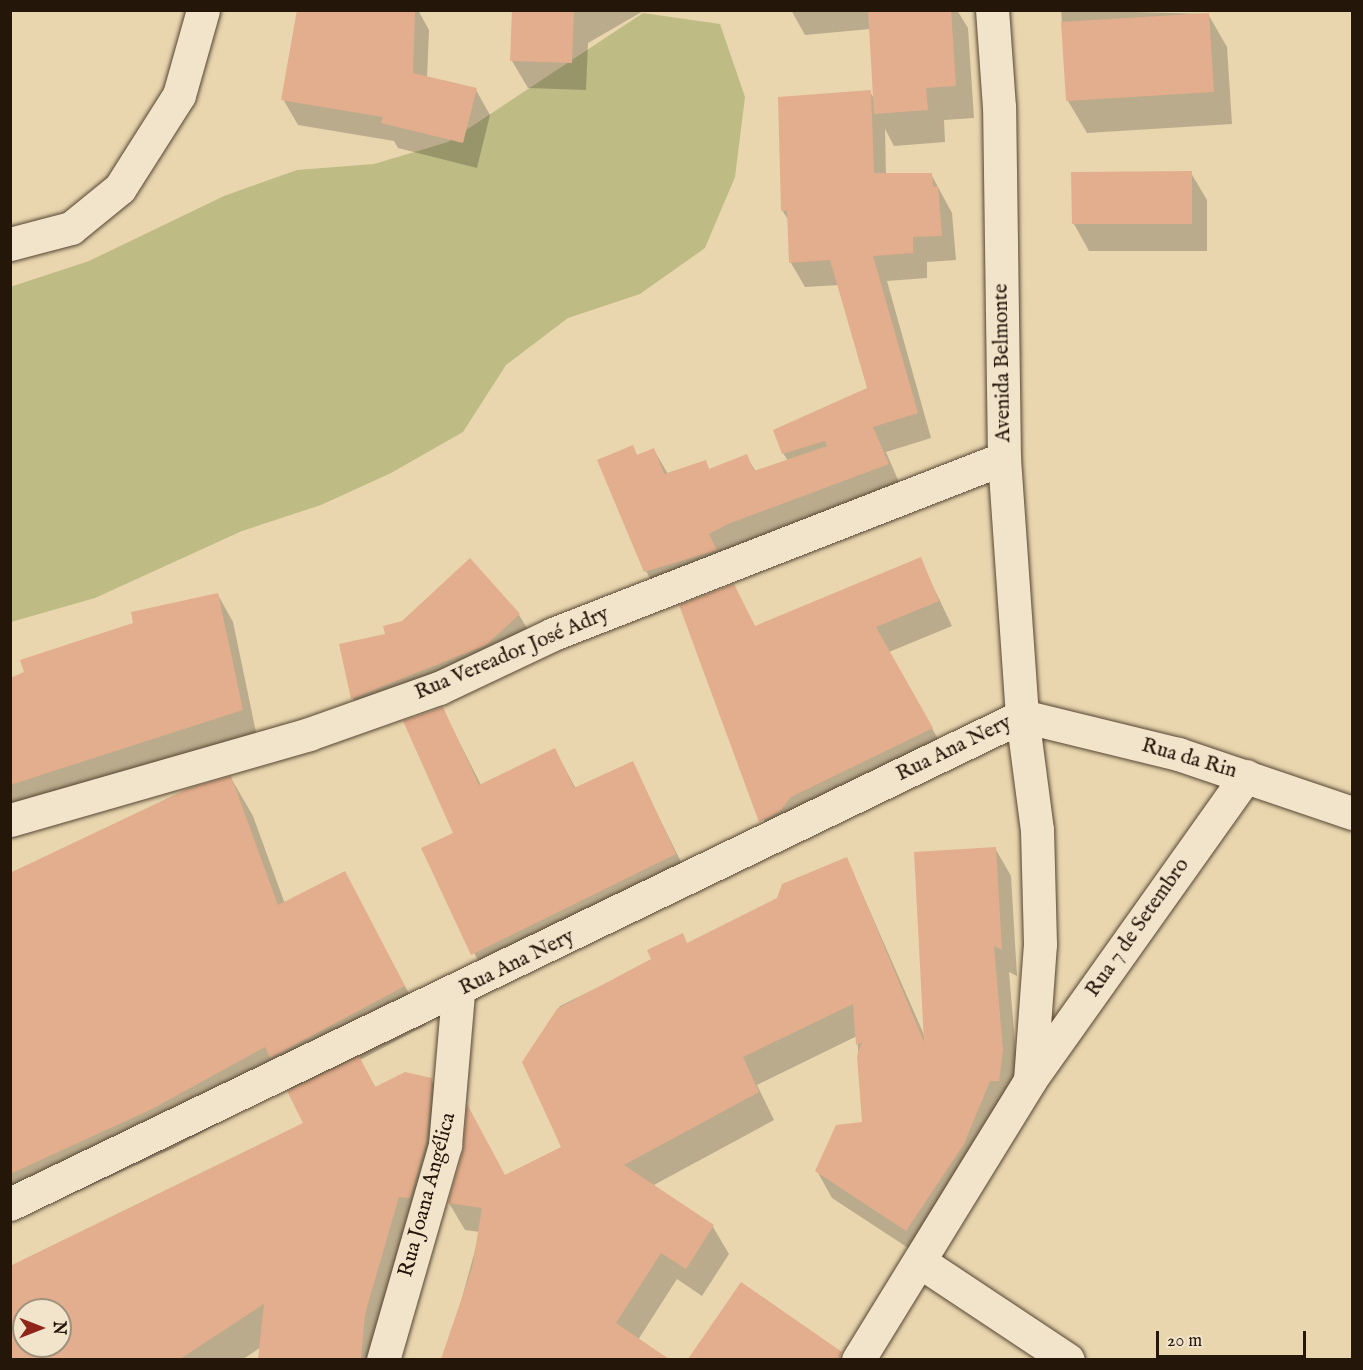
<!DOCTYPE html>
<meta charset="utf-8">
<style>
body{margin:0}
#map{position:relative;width:1363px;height:1370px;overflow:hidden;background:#e9d6af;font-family:"IM FELL English",serif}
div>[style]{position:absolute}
.green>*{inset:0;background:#bfbb85}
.shadow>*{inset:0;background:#0003}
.building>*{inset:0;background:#e3ae8d}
.roads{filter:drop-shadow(0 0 2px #564633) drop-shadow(0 0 2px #564633)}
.minor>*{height:33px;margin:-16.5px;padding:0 16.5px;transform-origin:16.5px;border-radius:16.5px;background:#f1e4cb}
.tertiary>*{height:33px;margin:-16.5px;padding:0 16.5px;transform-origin:16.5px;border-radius:16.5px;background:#f1e4cb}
span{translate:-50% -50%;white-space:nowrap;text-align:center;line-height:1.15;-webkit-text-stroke:4.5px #f1e4cb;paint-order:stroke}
.street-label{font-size:21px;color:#25160a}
.frame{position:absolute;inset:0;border:12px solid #25160a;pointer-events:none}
.north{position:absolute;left:12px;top:1298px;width:60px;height:60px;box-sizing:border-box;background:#f1e4cb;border:2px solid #9f927e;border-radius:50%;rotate:90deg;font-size:16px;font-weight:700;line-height:24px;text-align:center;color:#25160a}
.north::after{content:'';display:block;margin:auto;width:21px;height:27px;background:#8f2418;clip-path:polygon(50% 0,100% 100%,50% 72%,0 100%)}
.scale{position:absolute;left:1156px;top:1331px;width:150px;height:27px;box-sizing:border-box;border:3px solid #25160a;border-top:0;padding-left:8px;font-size:18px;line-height:21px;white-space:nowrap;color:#25160a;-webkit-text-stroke:4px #f1e4cb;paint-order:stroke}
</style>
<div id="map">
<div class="green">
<i style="clip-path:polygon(643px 13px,720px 24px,745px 97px,735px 177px,705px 248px,640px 294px,568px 318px,506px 365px,463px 432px,391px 473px,321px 505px,242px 531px,95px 598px,11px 622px,10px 287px,89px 261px,224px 196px,297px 170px,374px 164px,448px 142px)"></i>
</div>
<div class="shadow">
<i style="clip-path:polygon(299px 10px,418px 10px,429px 30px,427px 78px,476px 90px,490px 115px,477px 168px,398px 148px,394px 141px,298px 125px,283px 99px)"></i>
<i style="clip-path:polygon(514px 10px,645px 10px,588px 43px,586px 90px,528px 88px,512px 61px)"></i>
<i style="clip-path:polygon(791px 10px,957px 10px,968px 28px,974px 118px,944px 120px,945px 142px,894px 146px,885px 129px,886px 175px,931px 174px,952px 213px,956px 260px,927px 262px,927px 278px,887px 281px,931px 438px,886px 452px,902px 489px,660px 596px,646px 571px,632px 447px,638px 457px,654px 450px,668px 474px,705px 462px,710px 470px,746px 456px,756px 472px,788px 461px,783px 453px,869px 389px,839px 285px,805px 287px,791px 263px,789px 221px,782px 210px,870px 92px,875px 100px,870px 29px,805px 35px)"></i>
<i style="clip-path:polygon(1061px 10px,1208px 14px,1227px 47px,1232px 124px,1087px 133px,1068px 101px)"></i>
<i style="clip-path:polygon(1191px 173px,1207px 200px,1207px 251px,1089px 251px,1074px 224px)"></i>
<i style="clip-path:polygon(920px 559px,952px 626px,889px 652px,946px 753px,774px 846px,681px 606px,733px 585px,756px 628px)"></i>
<i style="clip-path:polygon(218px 595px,233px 622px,257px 737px,10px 818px,10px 679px)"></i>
<i style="clip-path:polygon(519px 615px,531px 635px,364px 719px,353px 699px,341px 645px)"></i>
<i style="clip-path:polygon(442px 708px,481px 785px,555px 750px,576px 789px,632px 763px,693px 886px,491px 987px,423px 849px,455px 834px)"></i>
<i style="clip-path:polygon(evenodd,231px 778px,253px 816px,285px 904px,344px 873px,426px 1025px,360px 1060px,376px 1088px,431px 1079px,448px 1109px,380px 1360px,260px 1360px,261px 1347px,242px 1360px,10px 1360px,10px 1267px,305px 1124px,288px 1085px,174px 1148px,10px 1222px,10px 873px,231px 778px,24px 1310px,60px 1310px,60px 1346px,24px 1346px,24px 1310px)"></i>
<i style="clip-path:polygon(995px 848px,1011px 876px,1017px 976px,1009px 972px,1018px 1078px,922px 1257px,832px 1198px,817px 1171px,864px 1123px,857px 1036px,757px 1085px,774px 1120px,652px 1186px,713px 1227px,729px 1254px,702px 1296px,677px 1279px,638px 1340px,666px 1360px,445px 1360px,480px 1232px,465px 1230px,449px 1203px,465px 1150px,468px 1108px,505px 1176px,563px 1147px,523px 1063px,560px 1006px,778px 899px,847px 859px,925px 1037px)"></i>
<i style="clip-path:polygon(742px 1284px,830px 1346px,838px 1360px,690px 1360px)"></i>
</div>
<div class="building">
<i style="clip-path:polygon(297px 10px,415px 10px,413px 73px,477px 88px,463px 143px,381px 123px,383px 117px,281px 100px)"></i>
<i style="clip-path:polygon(512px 10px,574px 10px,572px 63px,510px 61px)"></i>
<i style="clip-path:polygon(868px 10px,951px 10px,956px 86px,926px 88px,928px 110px,874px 114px)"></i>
<i style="clip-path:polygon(1209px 13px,1214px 92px,1066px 101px,1061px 22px)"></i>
<i style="clip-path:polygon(871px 90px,874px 173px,932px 173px,933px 187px,938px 186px,942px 236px,913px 237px,913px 253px,873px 256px,918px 413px,873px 427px,889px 464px,728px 524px,709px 534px,717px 550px,644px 572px,597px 460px,633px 445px,637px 455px,654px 448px,664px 474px,706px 460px,709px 469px,747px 454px,754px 471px,827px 446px,825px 441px,782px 454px,773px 430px,867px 388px,830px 260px,789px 263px,787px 211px,781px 211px,778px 97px)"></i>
<i style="clip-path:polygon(1192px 171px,1192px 224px,1072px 224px,1071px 172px)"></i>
<i style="clip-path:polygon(921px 557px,939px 601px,876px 627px,933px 728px,791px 797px,779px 812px,759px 822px,679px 605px,734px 584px,755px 626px)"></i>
<i style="clip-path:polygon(470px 558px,520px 614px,486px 645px,351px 699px,339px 644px,385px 634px,383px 626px,402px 621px)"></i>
<i style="clip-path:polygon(218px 593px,243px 710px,10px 785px,10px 678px,24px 672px,20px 660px,133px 623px,131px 612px)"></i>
<i style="clip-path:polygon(443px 707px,479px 785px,555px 748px,574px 788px,633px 761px,676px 854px,471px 955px,421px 848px,453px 833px,403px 721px)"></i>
<i style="clip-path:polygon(231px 776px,278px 905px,345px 871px,405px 986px,270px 1058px,265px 1047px,152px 1109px,10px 1174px,10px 873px,187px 789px)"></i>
<i style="clip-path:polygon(996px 847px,1002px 950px,994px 946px,1003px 1050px,999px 1081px,990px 1081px,964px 1144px,906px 1231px,815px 1171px,836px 1125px,862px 1122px,857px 1056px,862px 1042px,856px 1045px,853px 1004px,743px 1057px,759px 1092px,624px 1165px,714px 1225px,686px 1269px,661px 1253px,616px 1323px,669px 1359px,441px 1359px,472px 1268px,482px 1208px,448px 1203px,463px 1150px,467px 1104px,505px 1175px,561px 1147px,522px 1062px,557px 1009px,651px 959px,647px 950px,683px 933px,687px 943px,777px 898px,782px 884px,847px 857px,924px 1042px,914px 852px)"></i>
<i style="clip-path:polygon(evenodd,359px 1056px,375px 1087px,405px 1072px,432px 1078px,426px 1142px,410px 1198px,399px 1197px,365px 1314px,361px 1359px,258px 1359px,264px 1304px,180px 1359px,10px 1359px,10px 1266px,303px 1123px,287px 1091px,359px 1056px,24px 1310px,60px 1310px,60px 1346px,24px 1346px,24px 1310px)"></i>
<i style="clip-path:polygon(741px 1282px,842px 1352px,839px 1359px,688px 1359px)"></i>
</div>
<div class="roads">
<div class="minor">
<i style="left:10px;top:244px;width:63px;rotate:-14.7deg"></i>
<i style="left:71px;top:228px;width:63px;rotate:-39.2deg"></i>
<i style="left:120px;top:188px;width:110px;rotate:-57.6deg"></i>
<i style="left:179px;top:95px;width:88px;rotate:-74.2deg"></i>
<i style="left:10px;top:820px;width:311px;rotate:-16deg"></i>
<i style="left:309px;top:734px;width:138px;rotate:-19.5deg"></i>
<i style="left:439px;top:688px;width:126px;rotate:-25.3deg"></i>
<i style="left:553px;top:634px;width:484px;rotate:-21.3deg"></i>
<i style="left:1030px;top:1080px;width:373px;rotate:-54.6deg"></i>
<i style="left:10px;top:1204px;width:1124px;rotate:-25.74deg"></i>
<i style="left:1022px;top:716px;width:161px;rotate:13.7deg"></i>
<i style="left:1178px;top:754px;width:184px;rotate:18.7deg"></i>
<i style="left:922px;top:1263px;width:175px;rotate:33.6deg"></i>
<i style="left:383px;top:1360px;width:224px;rotate:-73.9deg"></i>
<i style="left:445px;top:1145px;width:154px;rotate:-85.1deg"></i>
</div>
<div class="tertiary">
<i style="left:858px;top:1360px;width:329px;rotate:-58.4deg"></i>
<i style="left:1030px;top:1080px;width:136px;rotate:-85.8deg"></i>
<i style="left:1040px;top:944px;width:114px;rotate:-91.5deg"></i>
<i style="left:1037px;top:830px;width:115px;rotate:-97.5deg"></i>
<i style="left:1022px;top:716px;width:259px;rotate:-94deg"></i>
<i style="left:1004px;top:458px;width:351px;rotate:-90.8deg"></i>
<i style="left:999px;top:107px;width:97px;rotate:-94.1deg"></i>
</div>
</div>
<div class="street-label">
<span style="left:1003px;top:363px;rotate:-91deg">Avenida Belmonte</span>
<span style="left:512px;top:654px;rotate:-23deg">Rua Vereador José Adry</span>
<span style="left:954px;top:749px;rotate:-26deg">Rua Ana Nery</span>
<span style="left:1189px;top:759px;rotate:16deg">Rua da Rin</span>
<span style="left:1138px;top:928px;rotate:-55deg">Rua 7 de Setembro</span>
<span style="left:517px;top:963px;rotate:-26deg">Rua Ana Nery</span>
<span style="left:428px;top:1195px;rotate:-75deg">Rua Joana Angélica</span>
</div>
<div class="frame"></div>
<div class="north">N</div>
<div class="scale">20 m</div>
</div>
